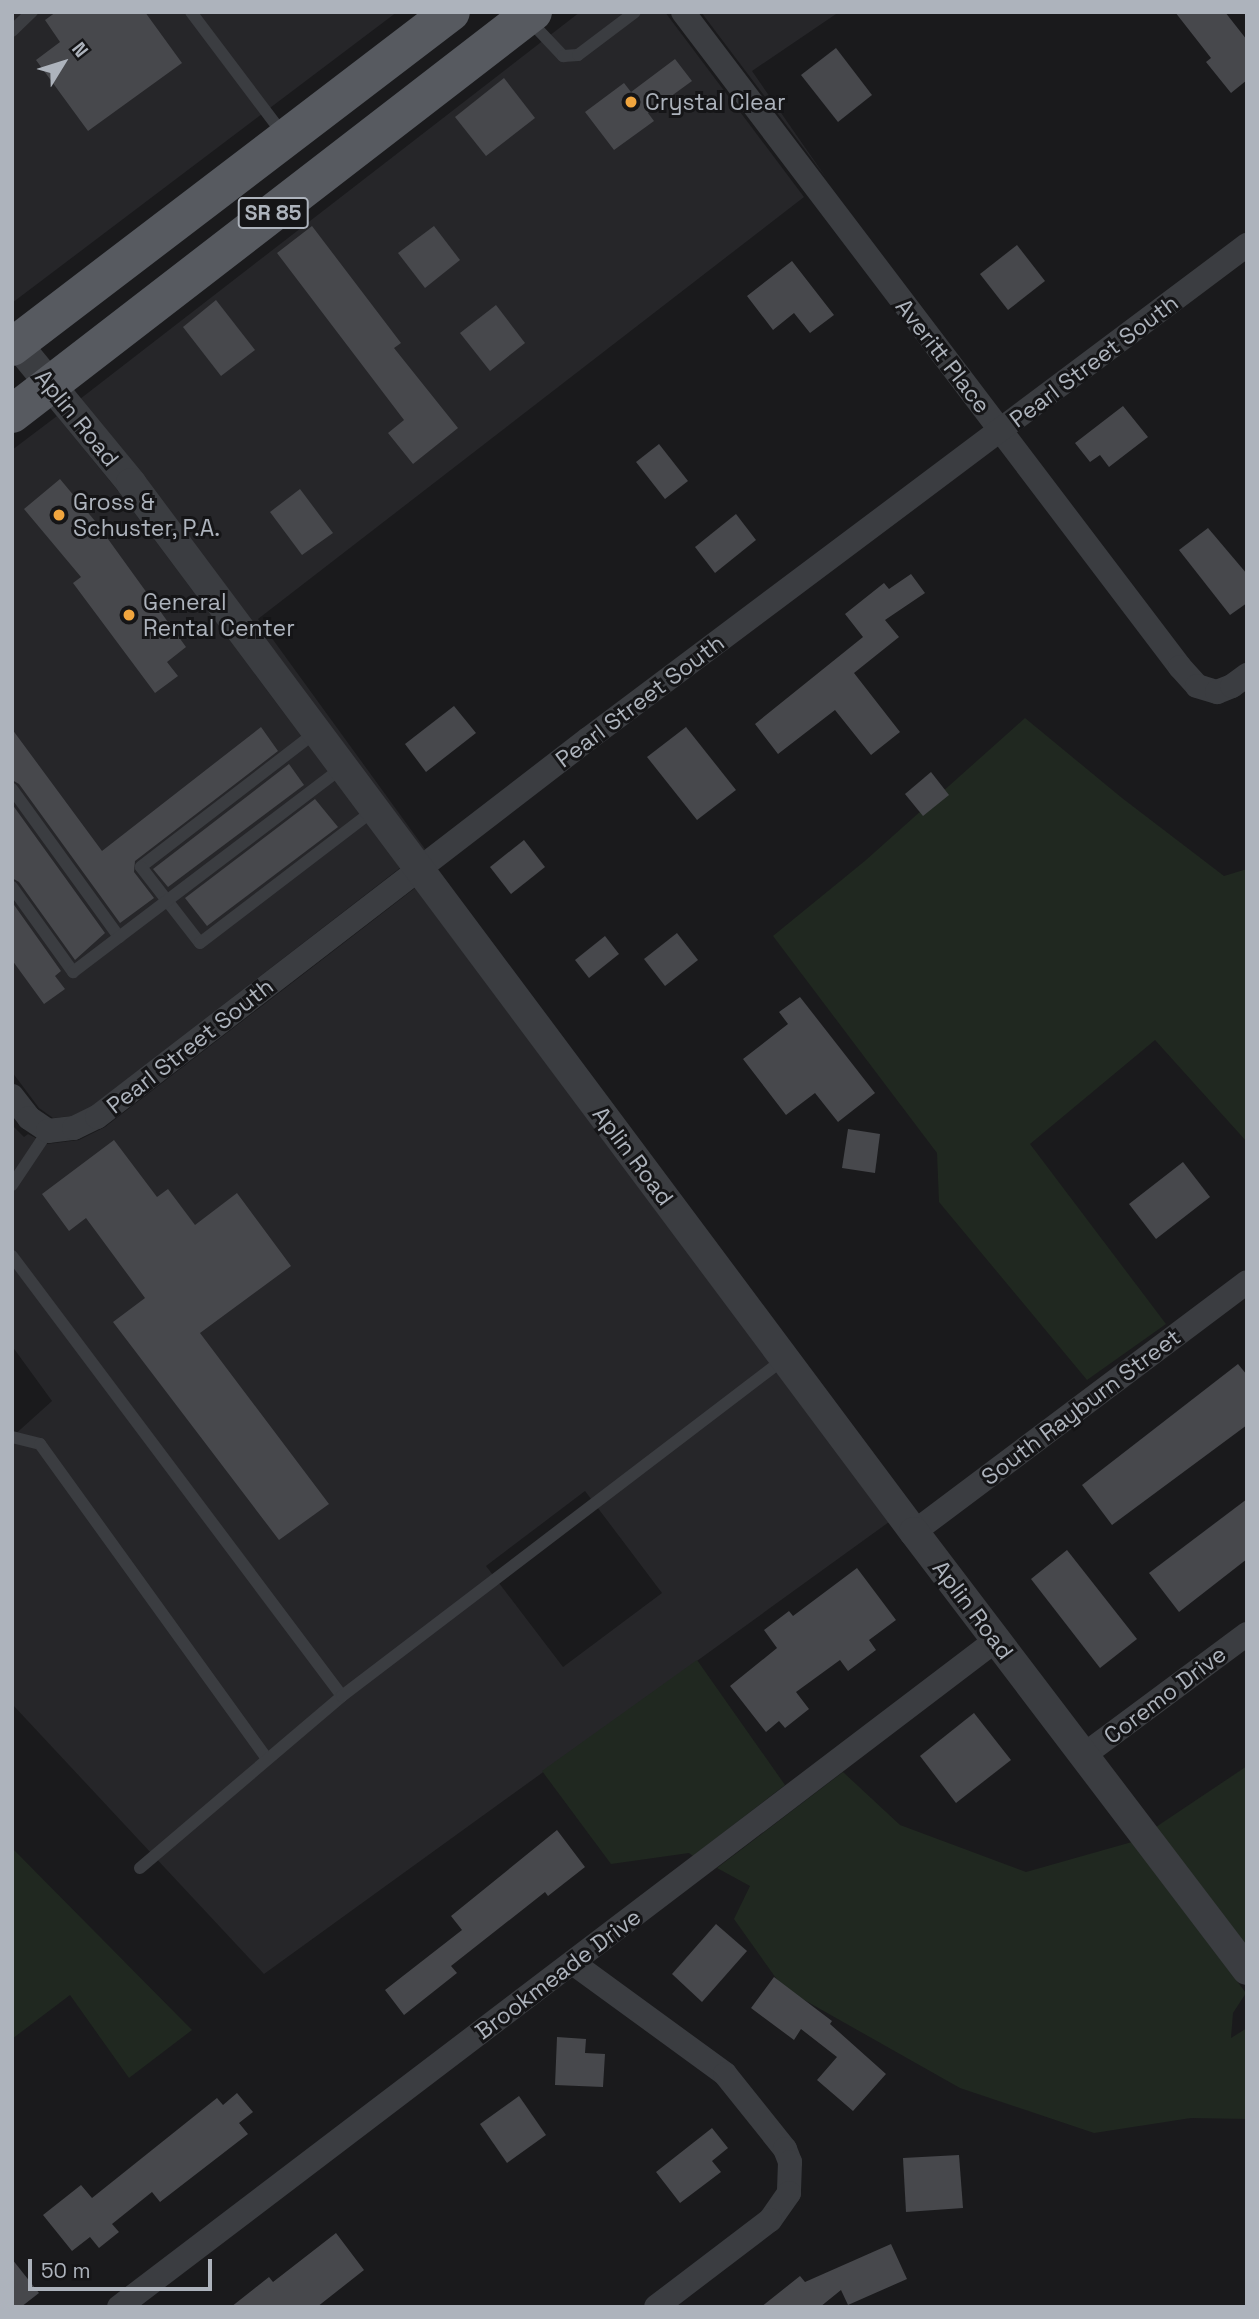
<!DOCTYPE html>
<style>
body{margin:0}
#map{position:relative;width:1259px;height:2319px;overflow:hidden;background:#1a1a1c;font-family:"Space Grotesk",sans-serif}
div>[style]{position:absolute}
.built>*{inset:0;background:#262629}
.green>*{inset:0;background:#202820}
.building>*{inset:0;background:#47484c}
.service>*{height:12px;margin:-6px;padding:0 6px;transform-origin:6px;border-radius:6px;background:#3b3d41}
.minor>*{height:24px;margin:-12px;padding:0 12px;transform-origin:12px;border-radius:12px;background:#3b3d41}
.tertiary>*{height:30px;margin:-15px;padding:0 15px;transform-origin:15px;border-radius:15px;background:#3b3d41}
.primary>*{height:38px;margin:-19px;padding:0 19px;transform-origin:19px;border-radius:19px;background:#575a60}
.dots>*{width:19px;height:19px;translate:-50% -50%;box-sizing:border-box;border:4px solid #151517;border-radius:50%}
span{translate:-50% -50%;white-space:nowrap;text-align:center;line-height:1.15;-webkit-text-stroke:6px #151517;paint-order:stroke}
.shield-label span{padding:2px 5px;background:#151517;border:2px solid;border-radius:5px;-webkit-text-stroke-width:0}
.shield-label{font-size:21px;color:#adb3bc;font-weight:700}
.poi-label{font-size:23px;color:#adb3bc}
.left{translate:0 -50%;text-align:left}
.street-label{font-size:23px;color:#adb3bc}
.frame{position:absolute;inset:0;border:14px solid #adb3bc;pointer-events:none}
.north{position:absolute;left:28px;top:28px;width:70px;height:70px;-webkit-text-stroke:5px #151517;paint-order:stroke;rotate:52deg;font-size:19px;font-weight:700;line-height:28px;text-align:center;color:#adb3bc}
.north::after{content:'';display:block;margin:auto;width:24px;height:32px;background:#adb3bc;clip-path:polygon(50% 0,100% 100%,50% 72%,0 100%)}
.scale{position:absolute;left:28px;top:2259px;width:184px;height:32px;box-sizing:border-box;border:4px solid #adb3bc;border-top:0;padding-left:9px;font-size:21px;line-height:24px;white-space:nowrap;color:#adb3bc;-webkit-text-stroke:5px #151517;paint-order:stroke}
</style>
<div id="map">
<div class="built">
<i style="clip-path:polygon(12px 12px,397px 12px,12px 303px)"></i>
<i style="clip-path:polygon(580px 12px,665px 12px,804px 197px,258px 619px,425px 849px,423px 851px,80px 399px)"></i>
<i style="clip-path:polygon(701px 12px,839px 12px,752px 71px,827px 179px)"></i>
<i style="clip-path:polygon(57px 416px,119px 492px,400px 868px,91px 1107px,72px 1116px,53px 1118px,39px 1108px,12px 1072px,12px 450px)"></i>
<i style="clip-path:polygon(evenodd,415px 888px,889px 1522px,264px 1974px,12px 1704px,12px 1437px,52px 1401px,12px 1346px,12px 1125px,24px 1137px,28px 1134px,47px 1144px,79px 1140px,105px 1127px,415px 888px,585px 1491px,662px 1593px,563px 1667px,486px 1566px,585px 1491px)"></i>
</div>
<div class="green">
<i style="clip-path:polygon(1025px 718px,1122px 798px,1224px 876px,1247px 869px,1247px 1142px,1155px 1040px,1030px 1144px,1166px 1324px,1087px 1380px,939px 1202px,937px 1153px,773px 936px,866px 860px)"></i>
<i style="clip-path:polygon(697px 1660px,785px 1785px,693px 1856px,689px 1853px,611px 1864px,542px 1771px)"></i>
<i style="clip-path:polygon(1247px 1766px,1247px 1946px,1156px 1827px)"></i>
<i style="clip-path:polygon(843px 1772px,900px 1825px,1026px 1872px,1132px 1842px,1246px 1993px,1233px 2013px,1231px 2038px,1247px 2028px,1247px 2119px,1191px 2118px,1094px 2133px,960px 2088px,783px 1988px,734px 1919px,750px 1886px,717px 1868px)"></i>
<i style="clip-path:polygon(12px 1848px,192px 2030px,129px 2078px,70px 1995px,12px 2039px)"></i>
</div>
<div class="building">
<i style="clip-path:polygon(56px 12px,145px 12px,182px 63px,88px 131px,36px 60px,60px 42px,45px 20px)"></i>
<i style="clip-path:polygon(1175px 12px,1225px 12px,1247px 40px,1247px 80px,1231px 93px,1206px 62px,1211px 58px)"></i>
<i style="clip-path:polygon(836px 48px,872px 95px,838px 122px,801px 75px)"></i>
<i style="clip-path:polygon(675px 59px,692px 81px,648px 113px,654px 121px,614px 150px,585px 112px,624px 83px,631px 92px)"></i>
<i style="clip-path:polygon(504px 78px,535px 118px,486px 156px,455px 117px)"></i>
<i style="clip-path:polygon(312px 226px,401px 343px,394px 348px,458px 428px,413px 464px,388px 433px,404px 420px,277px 253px)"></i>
<i style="clip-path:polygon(434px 226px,460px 260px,425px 288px,398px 253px)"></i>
<i style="clip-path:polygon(1017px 245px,1045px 281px,1008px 310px,980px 274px)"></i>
<i style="clip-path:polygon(792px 261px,834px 315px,810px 333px,794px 313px,773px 330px,747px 296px)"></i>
<i style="clip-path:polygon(216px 300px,255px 350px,221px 376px,183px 327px)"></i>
<i style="clip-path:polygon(496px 305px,525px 343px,490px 371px,460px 333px)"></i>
<i style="clip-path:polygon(1123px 406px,1148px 437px,1109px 467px,1100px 455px,1090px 462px,1075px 443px)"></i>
<i style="clip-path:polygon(659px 444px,688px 481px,665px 499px,636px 462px)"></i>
<i style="clip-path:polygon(60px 479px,95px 521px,186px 647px,167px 662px,178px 676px,155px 693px,73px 583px,81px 577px,24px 509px)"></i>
<i style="clip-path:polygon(300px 489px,333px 533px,302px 555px,270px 512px)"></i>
<i style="clip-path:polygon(736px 514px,756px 540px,715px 573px,695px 547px)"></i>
<i style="clip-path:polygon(1208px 528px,1247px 574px,1247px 603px,1230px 615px,1179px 550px)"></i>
<i style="clip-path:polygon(911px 574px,925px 593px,885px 620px,899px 637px,854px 673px,900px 732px,871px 755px,835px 710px,778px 754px,755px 724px,863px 637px,845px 614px,884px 583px,889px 589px)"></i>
<i style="clip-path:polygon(454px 706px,476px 733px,426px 772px,405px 744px)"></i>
<i style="clip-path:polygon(261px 727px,278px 751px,135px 861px,134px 872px,154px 898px,120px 923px,19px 784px,12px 780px,12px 729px,102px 851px)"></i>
<i style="clip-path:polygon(686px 727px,736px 790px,697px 820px,647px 757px)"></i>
<i style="clip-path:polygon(289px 764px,304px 785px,168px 887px,153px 869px)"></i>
<i style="clip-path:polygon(931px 772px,949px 795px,923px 816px,905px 794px)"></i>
<i style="clip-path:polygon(315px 799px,338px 827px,207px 926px,185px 898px)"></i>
<i style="clip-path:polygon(12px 804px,105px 933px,75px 960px,19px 882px,12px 878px)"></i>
<i style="clip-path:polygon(524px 840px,545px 867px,511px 894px,490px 867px)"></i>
<i style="clip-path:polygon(12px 902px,61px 971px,55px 976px,65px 989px,44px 1004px,12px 960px)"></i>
<i style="clip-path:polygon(677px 933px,698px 960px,665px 986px,644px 959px)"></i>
<i style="clip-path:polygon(605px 936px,619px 954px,589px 978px,575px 960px)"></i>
<i style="clip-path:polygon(800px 997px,875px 1093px,838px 1122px,815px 1093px,786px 1115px,743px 1059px,788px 1024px,779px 1012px)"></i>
<i style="clip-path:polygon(848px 1129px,880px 1134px,875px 1173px,842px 1168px)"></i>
<i style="clip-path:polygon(114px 1140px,157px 1197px,168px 1189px,195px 1225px,237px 1193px,291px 1266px,200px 1333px,329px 1504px,279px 1540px,113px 1322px,145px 1298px,86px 1218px,69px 1231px,42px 1194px)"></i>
<i style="clip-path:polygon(1183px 1162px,1210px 1197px,1156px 1239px,1129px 1204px)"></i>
<i style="clip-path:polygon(1238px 1364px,1247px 1375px,1247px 1425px,1112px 1525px,1082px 1485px)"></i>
<i style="clip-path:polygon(1247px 1499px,1247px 1559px,1179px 1612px,1149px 1573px)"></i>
<i style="clip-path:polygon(1067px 1550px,1137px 1639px,1100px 1668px,1031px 1579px)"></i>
<i style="clip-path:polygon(857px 1568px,896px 1620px,869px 1640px,876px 1650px,848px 1671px,840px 1660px,796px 1692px,809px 1709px,785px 1728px,779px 1721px,766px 1732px,730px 1686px,777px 1648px,764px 1630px,789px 1611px,793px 1616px)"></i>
<i style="clip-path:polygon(974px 1713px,1011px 1760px,956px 1803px,920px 1756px)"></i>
<i style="clip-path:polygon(557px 1830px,585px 1867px,548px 1896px,545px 1892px,451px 1966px,457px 1973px,404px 2015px,385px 1990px,462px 1930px,451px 1916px)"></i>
<i style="clip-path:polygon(716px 1924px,747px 1951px,702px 2002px,672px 1974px)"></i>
<i style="clip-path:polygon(774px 1977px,832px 2021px,830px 2024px,886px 2074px,853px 2111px,817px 2080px,837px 2057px,801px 2029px,794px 2040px,751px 2008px)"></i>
<i style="clip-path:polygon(557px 2037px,586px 2039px,585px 2053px,605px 2054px,603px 2087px,555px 2085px)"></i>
<i style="clip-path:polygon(237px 2093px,253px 2112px,239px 2123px,248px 2134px,160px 2202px,152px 2192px,112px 2224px,119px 2232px,99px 2248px,90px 2237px,72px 2251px,43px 2215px,81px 2185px,92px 2198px,217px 2098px,223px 2105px)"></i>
<i style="clip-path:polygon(519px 2096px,546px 2135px,507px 2163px,480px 2124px)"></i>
<i style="clip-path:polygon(712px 2128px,728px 2148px,712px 2161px,721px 2172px,680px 2203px,656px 2172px)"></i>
<i style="clip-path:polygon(959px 2155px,963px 2208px,906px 2212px,903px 2158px)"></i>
<i style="clip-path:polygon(336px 2233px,364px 2270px,317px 2307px,231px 2307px,269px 2277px,273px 2282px)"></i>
<i style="clip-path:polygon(891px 2244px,907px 2279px,848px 2305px,841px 2290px,820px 2307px,761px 2307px,800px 2276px,805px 2282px)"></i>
<i style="clip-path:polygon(12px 2259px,39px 2293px,21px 2307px,12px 2307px)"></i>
</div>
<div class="service">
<i style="left:191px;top:12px;width:153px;rotate:53deg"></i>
<i style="left:529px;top:20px;width:50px;rotate:46.6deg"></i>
<i style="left:563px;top:56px;width:15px;rotate:-4deg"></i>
<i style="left:578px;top:55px;width:71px;rotate:-37deg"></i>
<i style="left:12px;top:31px;width:28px;rotate:-44deg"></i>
<i style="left:316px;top:732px;width:221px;rotate:142.4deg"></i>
<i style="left:141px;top:867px;width:96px;rotate:52.2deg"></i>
<i style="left:200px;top:943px;width:219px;rotate:-37.4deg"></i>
<i style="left:12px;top:789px;width:183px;rotate:54.1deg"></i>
<i style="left:12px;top:887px;width:105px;rotate:54.3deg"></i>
<i style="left:73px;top:972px;width:339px;rotate:-37.2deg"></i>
<i style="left:12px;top:1185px;width:65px;rotate:-56.3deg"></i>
<i style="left:12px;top:1256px;width:550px;rotate:53.13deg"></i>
<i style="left:12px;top:1437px;width:29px;rotate:14deg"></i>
<i style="left:40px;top:1444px;width:388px;rotate:54.2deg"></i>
<i style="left:140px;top:1868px;width:265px;rotate:-40.4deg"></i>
<i style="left:342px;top:1696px;width:556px;rotate:-37.32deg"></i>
</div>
<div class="minor">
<i style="left:683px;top:12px;width:822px;rotate:52.81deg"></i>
<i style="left:1180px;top:667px;width:25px;rotate:48deg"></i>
<i style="left:1197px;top:686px;width:21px;rotate:17deg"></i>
<i style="left:1217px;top:692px;width:16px;rotate:-22deg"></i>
<i style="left:1232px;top:686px;width:19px;rotate:-36deg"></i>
<i style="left:12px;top:1096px;width:28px;rotate:52deg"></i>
<i style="left:29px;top:1118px;width:23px;rotate:34deg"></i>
<i style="left:48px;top:1131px;width:26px;rotate:-7deg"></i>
<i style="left:74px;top:1128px;width:25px;rotate:-26deg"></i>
<i style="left:97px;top:1117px;width:620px;rotate:-37.59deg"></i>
<i style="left:588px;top:739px;width:824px;rotate:-36.86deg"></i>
<i style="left:914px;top:1532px;width:416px;rotate:-36.9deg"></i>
<i style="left:1084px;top:1755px;width:203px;rotate:-36.6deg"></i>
<i style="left:573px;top:1963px;width:188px;rotate:36.1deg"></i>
<i style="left:725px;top:2074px;width:96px;rotate:51.3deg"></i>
<i style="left:785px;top:2149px;width:14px;rotate:69deg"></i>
<i style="left:790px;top:2162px;width:31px;rotate:92deg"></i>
<i style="left:789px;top:2193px;width:33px;rotate:125deg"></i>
<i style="left:770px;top:2220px;width:143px;rotate:142.7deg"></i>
<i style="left:119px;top:2307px;width:1102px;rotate:-37.25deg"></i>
</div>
<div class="tertiary">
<i style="left:17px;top:344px;width:180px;rotate:50.6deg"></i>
<i style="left:131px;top:483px;width:1309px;rotate:53.26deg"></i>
<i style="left:914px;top:1532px;width:550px;rotate:52.76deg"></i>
</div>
<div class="primary">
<i style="left:12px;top:347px;width:552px;rotate:-37.35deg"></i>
<i style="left:12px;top:414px;width:658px;rotate:-37.65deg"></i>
</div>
<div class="dots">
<i style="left:631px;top:102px;background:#f0a53e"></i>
<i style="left:59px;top:515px;background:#f0a53e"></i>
<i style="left:129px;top:615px;background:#f0a53e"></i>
</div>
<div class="shield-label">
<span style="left:273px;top:213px">SR 85</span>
</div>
<div class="poi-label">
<span class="left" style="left:645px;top:102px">Crystal Clear</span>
<span class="left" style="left:73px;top:515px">Gross &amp;<br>Schuster, P.A.</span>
<span class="left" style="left:143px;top:615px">General<br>Rental Center</span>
</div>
<div class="street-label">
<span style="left:943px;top:356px;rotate:52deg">Averitt Place</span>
<span style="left:1094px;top:361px;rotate:-37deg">Pearl Street South</span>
<span style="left:77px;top:418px;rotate:51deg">Aplin Road</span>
<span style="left:640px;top:701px;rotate:-37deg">Pearl Street South</span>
<span style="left:190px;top:1046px;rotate:-38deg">Pearl Street South</span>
<span style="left:633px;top:1156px;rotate:53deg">Aplin Road</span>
<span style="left:1081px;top:1407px;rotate:-37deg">South Rayburn Street</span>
<span style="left:973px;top:1610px;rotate:53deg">Aplin Road</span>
<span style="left:1165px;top:1695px;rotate:-37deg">Coremo Drive</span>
<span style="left:558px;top:1974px;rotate:-37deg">Brookmeade Drive</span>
</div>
<div class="frame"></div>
<div class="north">N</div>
<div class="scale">50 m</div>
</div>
